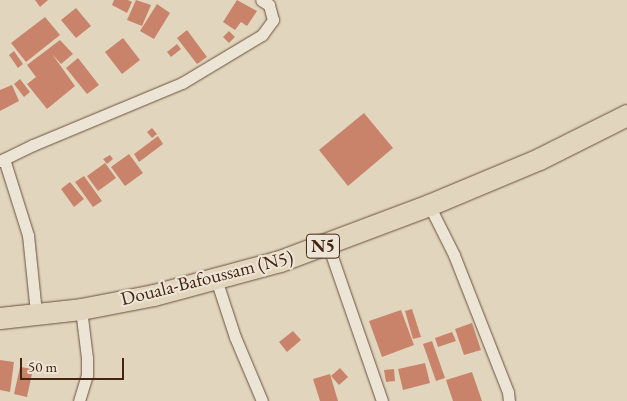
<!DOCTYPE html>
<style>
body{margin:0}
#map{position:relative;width:627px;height:401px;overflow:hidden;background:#e1d6bd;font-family:"EB Garamond",serif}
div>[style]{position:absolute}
.building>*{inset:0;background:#c8836a}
.roads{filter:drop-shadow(0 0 1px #6c503e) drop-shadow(0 0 1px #6c503e)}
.street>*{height:11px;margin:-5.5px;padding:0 5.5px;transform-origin:5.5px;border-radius:5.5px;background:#ece4d4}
.highway>*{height:21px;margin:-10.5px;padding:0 10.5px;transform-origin:10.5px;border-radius:10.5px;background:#e1d6bd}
span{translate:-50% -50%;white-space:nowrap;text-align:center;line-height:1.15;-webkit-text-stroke:4.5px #ece4d4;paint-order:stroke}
.shield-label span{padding:1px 4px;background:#ece4d4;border:1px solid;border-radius:4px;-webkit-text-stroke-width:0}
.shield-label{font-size:18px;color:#452413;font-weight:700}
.street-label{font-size:19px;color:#452413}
.scale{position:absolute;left:20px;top:358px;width:104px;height:22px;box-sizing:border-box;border:2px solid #452413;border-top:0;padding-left:6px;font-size:15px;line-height:18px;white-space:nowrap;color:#452413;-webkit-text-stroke:4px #ece4d4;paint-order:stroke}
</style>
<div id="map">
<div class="building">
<i style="clip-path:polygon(35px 0,48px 0,40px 7px)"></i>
<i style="clip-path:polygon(114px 0,128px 0,132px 2px,127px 13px,112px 5px)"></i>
<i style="clip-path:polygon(136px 0,151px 5px,142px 26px,127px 20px)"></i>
<i style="clip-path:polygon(237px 0,257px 11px,247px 26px,241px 22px,235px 30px,223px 22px)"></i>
<i style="clip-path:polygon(157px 4px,170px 13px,154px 39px,140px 31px)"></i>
<i style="clip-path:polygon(76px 8px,91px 26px,76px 38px,61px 20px)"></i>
<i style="clip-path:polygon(45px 17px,60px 35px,26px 62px,11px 43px)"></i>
<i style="clip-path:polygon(187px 30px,207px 57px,197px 64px,177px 38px)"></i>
<i style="clip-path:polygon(229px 31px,235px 37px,229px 43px,223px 37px)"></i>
<i style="clip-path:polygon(123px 38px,140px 60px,122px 74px,105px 52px)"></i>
<i style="clip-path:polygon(60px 40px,73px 54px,61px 64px,52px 54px,75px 86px,47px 109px,27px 84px,36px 77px,27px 65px)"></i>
<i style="clip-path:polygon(177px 44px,181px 49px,171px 57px,167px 52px)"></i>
<i style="clip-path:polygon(14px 51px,23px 64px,18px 68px,9px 55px)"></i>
<i style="clip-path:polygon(78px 58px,99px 85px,87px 94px,66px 68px)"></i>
<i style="clip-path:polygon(20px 79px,30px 92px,24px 97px,14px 84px)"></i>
<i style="clip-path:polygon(12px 85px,19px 101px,0 111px,0 90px)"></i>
<i style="clip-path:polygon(364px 113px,393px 148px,348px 186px,319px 150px)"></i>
<i style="clip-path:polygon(152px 128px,157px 134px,152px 138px,147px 132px)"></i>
<i style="clip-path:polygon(158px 136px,163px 144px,139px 162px,134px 154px)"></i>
<i style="clip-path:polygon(129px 154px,143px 173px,125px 186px,111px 167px)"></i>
<i style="clip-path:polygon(110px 155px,113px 159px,107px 164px,103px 159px)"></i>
<i style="clip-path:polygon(105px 163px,116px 178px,98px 191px,87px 176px)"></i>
<i style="clip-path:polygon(84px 176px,102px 201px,93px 207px,75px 182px)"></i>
<i style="clip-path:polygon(70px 182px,84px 199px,74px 207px,61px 189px)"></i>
<i style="clip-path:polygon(412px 309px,421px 337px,413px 339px,405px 311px)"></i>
<i style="clip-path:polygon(401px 310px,414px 345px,382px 357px,369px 321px)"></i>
<i style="clip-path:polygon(472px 323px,481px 350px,464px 355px,455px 329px)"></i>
<i style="clip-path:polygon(293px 331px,301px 340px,287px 352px,279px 342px)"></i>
<i style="clip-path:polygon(452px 332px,456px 341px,438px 347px,435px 338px)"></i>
<i style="clip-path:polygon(432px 341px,445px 378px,436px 381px,423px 344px)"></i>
<i style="clip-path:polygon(0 360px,14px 362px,10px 392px,0 390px)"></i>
<i style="clip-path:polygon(425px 363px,430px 383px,403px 390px,398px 369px)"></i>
<i style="clip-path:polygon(20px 367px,33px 369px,27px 397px,14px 394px)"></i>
<i style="clip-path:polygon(340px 368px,348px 377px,339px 385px,331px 376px)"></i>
<i style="clip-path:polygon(394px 369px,395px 381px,386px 382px,384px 370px)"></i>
<i style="clip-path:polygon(472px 372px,482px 401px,453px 401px,446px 380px)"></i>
<i style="clip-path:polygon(330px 374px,338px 401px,320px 401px,313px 379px)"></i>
</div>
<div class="roads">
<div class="street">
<i style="left:4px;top:159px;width:80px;rotate:72.5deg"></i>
<i style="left:28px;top:235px;width:78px;rotate:84.1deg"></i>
<i style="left:0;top:161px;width:37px;rotate:-26deg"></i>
<i style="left:33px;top:145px;width:161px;rotate:-22.6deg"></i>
<i style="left:182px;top:83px;width:93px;rotate:-31deg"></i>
<i style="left:262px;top:35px;width:19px;rotate:-54deg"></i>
<i style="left:273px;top:20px;width:16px;rotate:-105deg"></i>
<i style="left:269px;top:5px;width:9px;rotate:-148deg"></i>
<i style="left:429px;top:205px;width:56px;rotate:63.4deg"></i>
<i style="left:454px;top:255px;width:147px;rotate:68.5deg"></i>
<i style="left:508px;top:392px;width:9px;rotate:84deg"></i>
<i style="left:328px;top:245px;width:165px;rotate:70.9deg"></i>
<i style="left:216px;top:279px;width:61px;rotate:71.9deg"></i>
<i style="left:235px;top:337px;width:69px;rotate:67.1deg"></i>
<i style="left:79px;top:401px;width:27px;rotate:-73deg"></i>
<i style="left:87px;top:375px;width:17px;rotate:-90deg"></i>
<i style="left:87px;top:358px;width:49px;rotate:-97deg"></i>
</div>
<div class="highway">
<i style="left:0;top:318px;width:81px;rotate:-6.3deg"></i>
<i style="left:81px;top:309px;width:74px;rotate:-10.9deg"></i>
<i style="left:154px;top:295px;width:131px;rotate:-15.1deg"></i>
<i style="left:280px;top:261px;width:159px;rotate:-20.6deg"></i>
<i style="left:429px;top:205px;width:119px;rotate:-22.7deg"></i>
<i style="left:539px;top:159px;width:98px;rotate:-26.6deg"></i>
</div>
</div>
<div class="shield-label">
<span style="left:323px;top:246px">N5</span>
</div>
<div class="street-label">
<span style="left:207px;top:278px;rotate:-14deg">Douala-Bafoussam (N5)</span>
</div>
<div class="scale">50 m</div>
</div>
